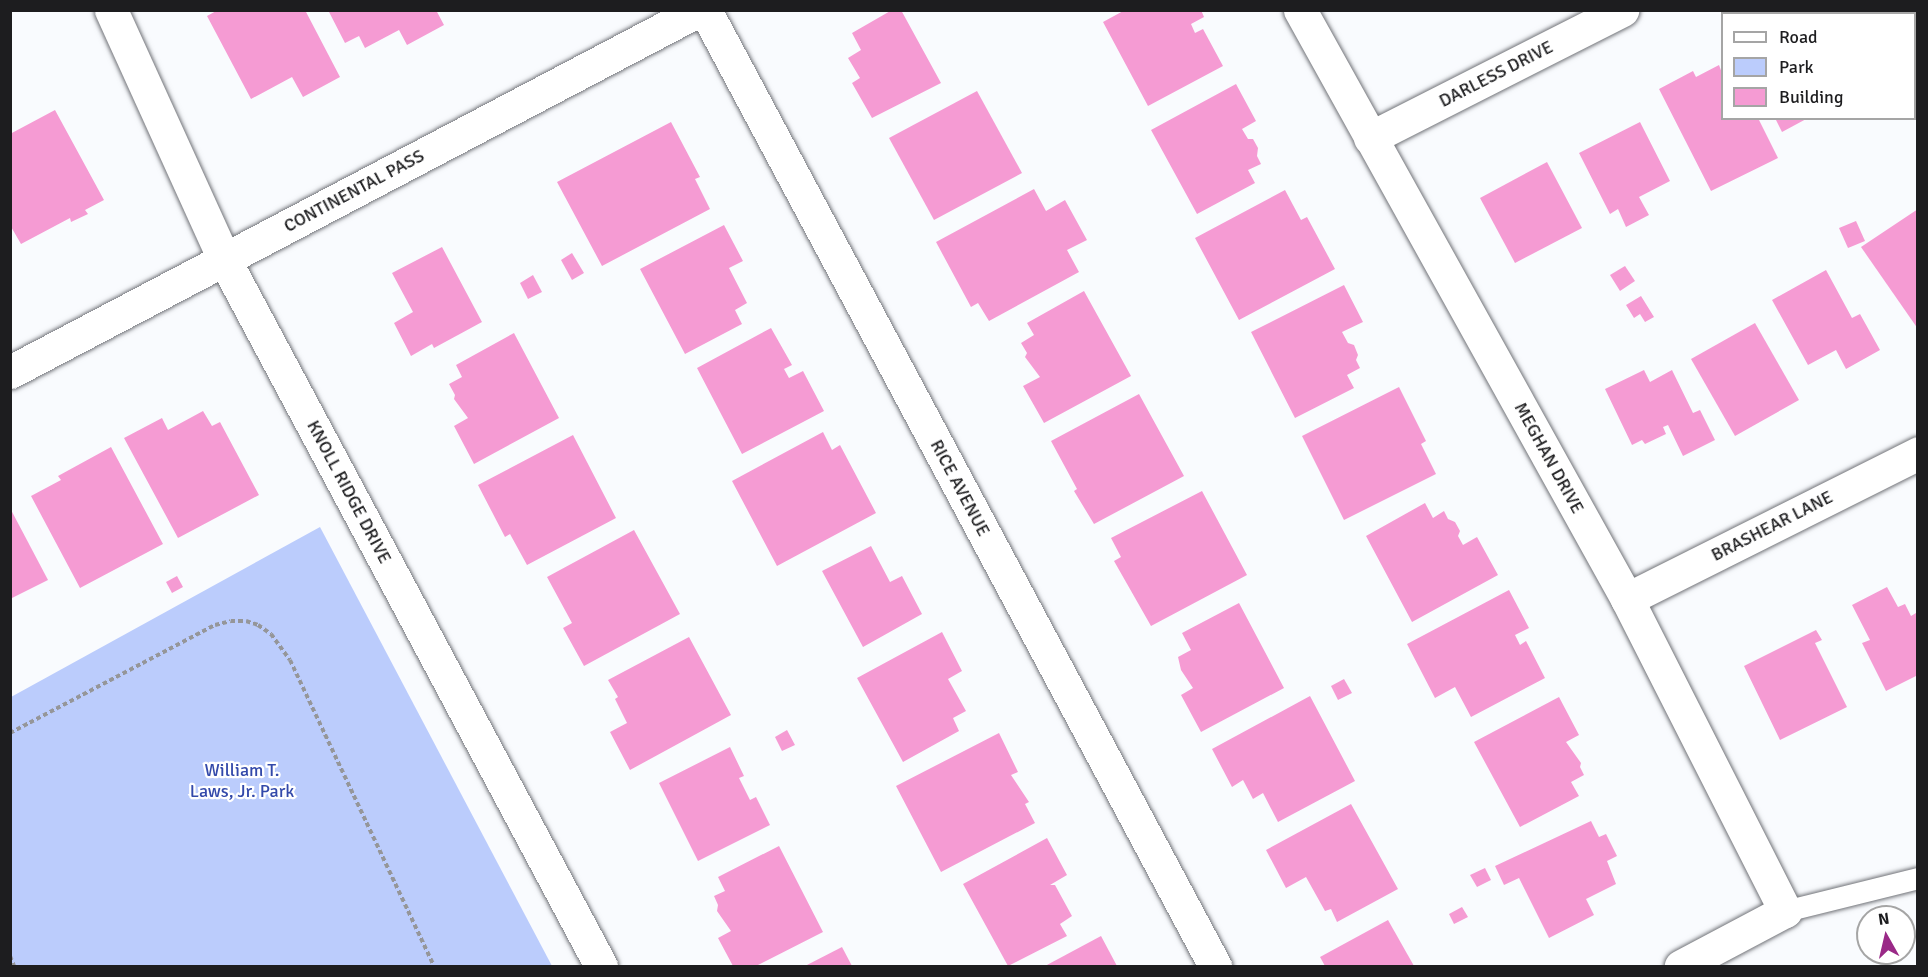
<!DOCTYPE html>
<style>
body{margin:0}
#map{position:relative;width:1928px;height:977px;overflow:hidden;background:#f9fbfe;font-family:Signika,sans-serif}
div>[style]{position:absolute}
.green>*{inset:0;background:#bbccfc}
.building>*{inset:0;background:#f59bd3}
.path>*{height:4px;margin-top:-2px;transform-origin:0;background:repeating-linear-gradient(90deg,#959699 0 4.5px,transparent 0 7.5px)}
.roads{filter:drop-shadow(0 0 2px #727479) drop-shadow(0 0 2px #727479)}
.service>*{height:21px;margin:-10.5px;padding:0 10.5px;transform-origin:10.5px;border-radius:10.5px;background:#fff}
.minor>*{height:33px;margin:-16.5px;padding:0 16.5px;transform-origin:16.5px;border-radius:16.5px;background:#fff}
.tertiary>*{height:33px;margin:-16.5px;padding:0 16.5px;transform-origin:16.5px;border-radius:16.5px;background:#fff}
span{translate:-50% -50%;white-space:nowrap;text-align:center;line-height:1.15;-webkit-text-stroke:4.5px #fff;paint-order:stroke}
.street-label{font-size:18px;color:#1d1d1f}
.park-label{font-size:18px;color:#3349aa}
.frame{position:absolute;inset:0;border:12px solid #1d1d1f;pointer-events:none}
.legend{position:absolute;left:1721px;top:12px;width:195px;height:108px;box-sizing:border-box;background:#fff;border:2px solid #a5a5a5;margin:0;padding:8px 10px;list-style:none;font-size:18px;color:#1d1d1f}
.legend li{display:flex;align-items:center;gap:12px;height:30px}
.legend b{width:30px;border:2px solid #a5a5a5}
.north{position:absolute;left:1856px;top:905px;width:60px;height:60px;box-sizing:border-box;background:#fff;border:2px solid #a5a5a5;border-radius:50%;rotate:352deg;font-size:16px;font-weight:700;line-height:24px;text-align:center;color:#1d1d1f}
.north::after{content:'';display:block;margin:auto;width:21px;height:27px;background:#9a2987;clip-path:polygon(50% 0,100% 100%,50% 72%,0 100%)}
</style>
<div id="map">
<div class="green">
<i style="clip-path:polygon(320px 527px,552px 966px,11px 966px,11px 697px)"></i>
</div>
<div class="building">
<i style="clip-path:polygon(218px 10px,305px 10px,340px 77px,303px 97px,292px 77px,251px 99px,207px 16px)"></i>
<i style="clip-path:polygon(328px 10px,436px 10px,444px 25px,407px 45px,399px 30px,365px 48px,359px 36px,345px 43px)"></i>
<i style="clip-path:polygon(892px 10px,901px 10px,941px 83px,872px 118px,852px 83px,860px 78px,848px 58px,861px 50px,852px 33px)"></i>
<i style="clip-path:polygon(1125px 10px,1201px 10px,1204px 17px,1191px 24px,1195px 33px,1203px 29px,1223px 66px,1148px 106px,1103px 22px)"></i>
<i style="clip-path:polygon(1719px 65px,1722px 73px,1722px 118px,1758px 118px,1778px 158px,1711px 191px,1659px 89px,1693px 71px,1696px 77px)"></i>
<i style="clip-path:polygon(1236px 84px,1256px 121px,1242px 129px,1248px 139px,1253px 139px,1258px 148px,1257px 156px,1261px 164px,1248px 170px,1255px 183px,1197px 214px,1151px 130px)"></i>
<i style="clip-path:polygon(977px 91px,1022px 173px,934px 220px,889px 138px)"></i>
<i style="clip-path:polygon(55px 110px,104px 200px,85px 210px,88px 214px,71px 222px,70px 218px,21px 244px,10px 225px,10px 134px)"></i>
<i style="clip-path:polygon(1775px 118px,1808px 118px,1782px 132px)"></i>
<i style="clip-path:polygon(671px 122px,700px 177px,695px 179px,710px 209px,602px 266px,557px 182px)"></i>
<i style="clip-path:polygon(1640px 122px,1670px 181px,1639px 197px,1649px 215px,1626px 227px,1618px 209px,1610px 214px,1579px 153px)"></i>
<i style="clip-path:polygon(1547px 162px,1582px 228px,1515px 263px,1480px 198px)"></i>
<i style="clip-path:polygon(1034px 189px,1046px 211px,1065px 200px,1087px 240px,1067px 250px,1079px 272px,989px 321px,978px 303px,971px 307px,936px 242px)"></i>
<i style="clip-path:polygon(1285px 190px,1301px 220px,1307px 217px,1335px 269px,1239px 320px,1195px 238px)"></i>
<i style="clip-path:polygon(1918px 209px,1918px 329px,1861px 247px)"></i>
<i style="clip-path:polygon(1856px 221px,1865px 241px,1848px 248px,1839px 228px)"></i>
<i style="clip-path:polygon(724px 225px,743px 261px,729px 268px,747px 303px,735px 310px,742px 324px,685px 354px,640px 269px)"></i>
<i style="clip-path:polygon(442px 247px,482px 322px,434px 348px,432px 344px,411px 356px,394px 323px,413px 312px,392px 273px)"></i>
<i style="clip-path:polygon(572px 253px,584px 273px,572px 280px,561px 260px)"></i>
<i style="clip-path:polygon(1625px 266px,1635px 281px,1620px 291px,1610px 275px)"></i>
<i style="clip-path:polygon(1826px 270px,1852px 318px,1860px 314px,1880px 350px,1846px 369px,1836px 350px,1808px 365px,1772px 300px)"></i>
<i style="clip-path:polygon(533px 275px,542px 292px,528px 299px,520px 283px)"></i>
<i style="clip-path:polygon(1344px 285px,1363px 322px,1342px 332px,1348px 343px,1354px 345px,1358px 355px,1356px 360px,1360px 368px,1347px 375px,1354px 388px,1295px 418px,1251px 332px)"></i>
<i style="clip-path:polygon(1084px 291px,1131px 376px,1044px 423px,1023px 386px,1040px 377px,1025px 357px,1027px 353px,1021px 343px,1034px 335px,1027px 323px)"></i>
<i style="clip-path:polygon(1641px 296px,1654px 317px,1645px 322px,1640px 314px,1634px 318px,1626px 305px)"></i>
<i style="clip-path:polygon(1755px 323px,1799px 400px,1735px 436px,1691px 359px)"></i>
<i style="clip-path:polygon(771px 328px,792px 365px,784px 369px,789px 378px,803px 371px,824px 411px,742px 454px,697px 368px)"></i>
<i style="clip-path:polygon(514px 333px,559px 418px,474px 464px,454px 426px,468px 418px,454px 399px,455px 395px,449px 384px,462px 377px,456px 365px)"></i>
<i style="clip-path:polygon(1644px 370px,1650px 382px,1672px 370px,1693px 413px,1700px 410px,1715px 440px,1683px 456px,1668px 425px,1663px 427px,1666px 434px,1645px 444px,1642px 440px,1632px 445px,1605px 389px)"></i>
<i style="clip-path:polygon(1399px 387px,1426px 441px,1421px 444px,1436px 474px,1344px 520px,1302px 436px)"></i>
<i style="clip-path:polygon(1139px 394px,1184px 476px,1094px 524px,1074px 491px,1077px 489px,1051px 441px)"></i>
<i style="clip-path:polygon(203px 411px,212px 426px,220px 422px,259px 495px,178px 538px,124px 438px,162px 418px,168px 430px)"></i>
<i style="clip-path:polygon(823px 432px,832px 450px,840px 445px,876px 513px,777px 566px,732px 481px)"></i>
<i style="clip-path:polygon(573px 435px,616px 518px,527px 565px,510px 534px,505px 537px,478px 485px)"></i>
<i style="clip-path:polygon(111px 447px,163px 544px,80px 588px,31px 496px,61px 480px,58px 476px)"></i>
<i style="clip-path:polygon(1202px 491px,1247px 575px,1151px 626px,1114px 561px,1121px 557px,1111px 538px)"></i>
<i style="clip-path:polygon(1425px 503px,1433px 518px,1444px 511px,1448px 519px,1455px 522px,1460px 531px,1458px 536px,1463px 545px,1477px 537px,1498px 575px,1412px 622px,1366px 536px)"></i>
<i style="clip-path:polygon(10px 508px,48px 580px,10px 599px)"></i>
<i style="clip-path:polygon(634px 530px,680px 614px,584px 666px,563px 628px,572px 623px,547px 577px)"></i>
<i style="clip-path:polygon(871px 546px,890px 582px,902px 576px,922px 614px,863px 647px,822px 571px)"></i>
<i style="clip-path:polygon(177px 576px,183px 587px,172px 593px,166px 582px)"></i>
<i style="clip-path:polygon(1887px 587px,1898px 607px,1905px 604px,1911px 616px,1916px 613px,1918px 616px,1918px 675px,1886px 691px,1862px 643px,1870px 640px,1852px 605px)"></i>
<i style="clip-path:polygon(1509px 590px,1529px 628px,1515px 635px,1520px 645px,1526px 641px,1545px 678px,1471px 717px,1455px 687px,1435px 698px,1407px 644px)"></i>
<i style="clip-path:polygon(1239px 603px,1284px 688px,1201px 732px,1181px 695px,1193px 688px,1181px 670px,1178px 657px,1191px 650px,1182px 633px)"></i>
<i style="clip-path:polygon(1816px 630px,1822px 640px,1815px 643px,1847px 707px,1780px 740px,1744px 666px)"></i>
<i style="clip-path:polygon(942px 632px,962px 671px,948px 679px,966px 711px,953px 718px,959px 731px,903px 762px,857px 678px)"></i>
<i style="clip-path:polygon(689px 637px,731px 715px,630px 770px,610px 732px,627px 723px,615px 699px,618px 697px,608px 680px)"></i>
<i style="clip-path:polygon(1344px 679px,1352px 693px,1338px 700px,1331px 686px)"></i>
<i style="clip-path:polygon(1310px 696px,1355px 781px,1278px 822px,1263px 793px,1253px 799px,1243px 780px,1232px 787px,1212px 749px)"></i>
<i style="clip-path:polygon(1559px 697px,1579px 735px,1566px 742px,1581px 763px,1580px 767px,1584px 775px,1571px 782px,1579px 796px,1520px 827px,1474px 742px)"></i>
<i style="clip-path:polygon(787px 730px,795px 745px,782px 751px,775px 737px)"></i>
<i style="clip-path:polygon(999px 733px,1018px 772px,1011px 775px,1029px 802px,1025px 804px,1035px 823px,941px 872px,896px 786px)"></i>
<i style="clip-path:polygon(730px 747px,744px 776px,739px 778px,750px 800px,756px 797px,770px 825px,698px 861px,659px 783px)"></i>
<i style="clip-path:polygon(1351px 804px,1398px 889px,1337px 922px,1331px 909px,1325px 911px,1306px 877px,1286px 888px,1266px 850px)"></i>
<i style="clip-path:polygon(1591px 821px,1599px 837px,1606px 834px,1617px 856px,1607px 861px,1616px 884px,1586px 899px,1594px 915px,1549px 938px,1519px 878px,1504px 885px,1495px 866px)"></i>
<i style="clip-path:polygon(1047px 838px,1067px 875px,1050px 885px,1055px 885px,1072px 916px,1060px 924px,1067px 936px,1008px 966px,963px 884px)"></i>
<i style="clip-path:polygon(779px 846px,823px 932px,756px 966px,733px 966px,718px 938px,731px 931px,717px 911px,718px 905px,714px 896px,725px 891px,718px 877px)"></i>
<i style="clip-path:polygon(1485px 868px,1491px 880px,1477px 887px,1470px 875px)"></i>
<i style="clip-path:polygon(1462px 907px,1468px 917px,1454px 924px,1449px 914px)"></i>
<i style="clip-path:polygon(1388px 920px,1414px 966px,1325px 966px,1320px 957px)"></i>
<i style="clip-path:polygon(1101px 936px,1117px 966px,1045px 966px)"></i>
<i style="clip-path:polygon(842px 947px,852px 966px,805px 966px)"></i>
</div>
<div class="path">
<i style="left:10px;top:733px;width:232px;rotate:-27.8deg"></i>
<i style="left:215px;top:625px;width:16px;rotate:-14deg"></i>
<i style="left:231px;top:621px;width:15px"></i>
<i style="left:246px;top:621px;width:13px;rotate:18deg"></i>
<i style="left:258px;top:625px;width:16px;rotate:35deg"></i>
<i style="left:271px;top:634px;width:32px;rotate:54deg"></i>
<i style="left:290px;top:660px;width:338px;rotate:64.8deg"></i>
<i style="left:10px;top:956px;width:11px;rotate:68deg"></i>
</div>
<div class="roads">
<div class="service">
<i style="left:1785px;top:911px;width:137px;rotate:-13.9deg"></i>
</div>
<div class="minor">
<i style="left:111px;top:10px;width:273px;rotate:65.6deg"></i>
<i style="left:224px;top:259px;width:801px;rotate:61.93deg"></i>
<i style="left:705px;top:10px;width:1084px;rotate:61.92deg"></i>
<i style="left:1300px;top:10px;width:674px;rotate:60.96deg"></i>
<i style="left:1627px;top:599px;width:350px;rotate:63.1deg"></i>
<i style="left:1785px;top:911px;width:118px;rotate:152.1deg"></i>
<i style="left:1370px;top:138px;width:283px;rotate:-26.9deg"></i>
<i style="left:1627px;top:599px;width:326px;rotate:-26.6deg"></i>
</div>
<div class="tertiary">
<i style="left:10px;top:372px;width:778px;rotate:-27.72deg"></i>
</div>
</div>
<div class="street-label">
<span style="left:1496px;top:74px;rotate:-27deg">DARLESS DRIVE</span>
<span style="left:354px;top:191px;rotate:-28deg">CONTINENTAL PASS</span>
<span style="left:1549px;top:458px;rotate:61deg">MEGHAN DRIVE</span>
<span style="left:960px;top:488px;rotate:62deg">RICE AVENUE</span>
<span style="left:349px;top:492px;rotate:62deg">KNOLL RIDGE DRIVE</span>
<span style="left:1772px;top:526px;rotate:-27deg">BRASHEAR LANE</span>
</div>
<div class="park-label">
<span style="left:242px;top:781px">William T.<br>Laws, Jr. Park</span>
</div>
<div class="frame"></div>
<ul class="legend">
<li><b style="height:8px;background:#fff"></b>Road</li>
<li><b style="height:16px;background:#bbccfc"></b>Park</li>
<li><b style="height:16px;background:#f59bd3"></b>Building</li>
</ul>
<div class="north">N</div>
</div>
